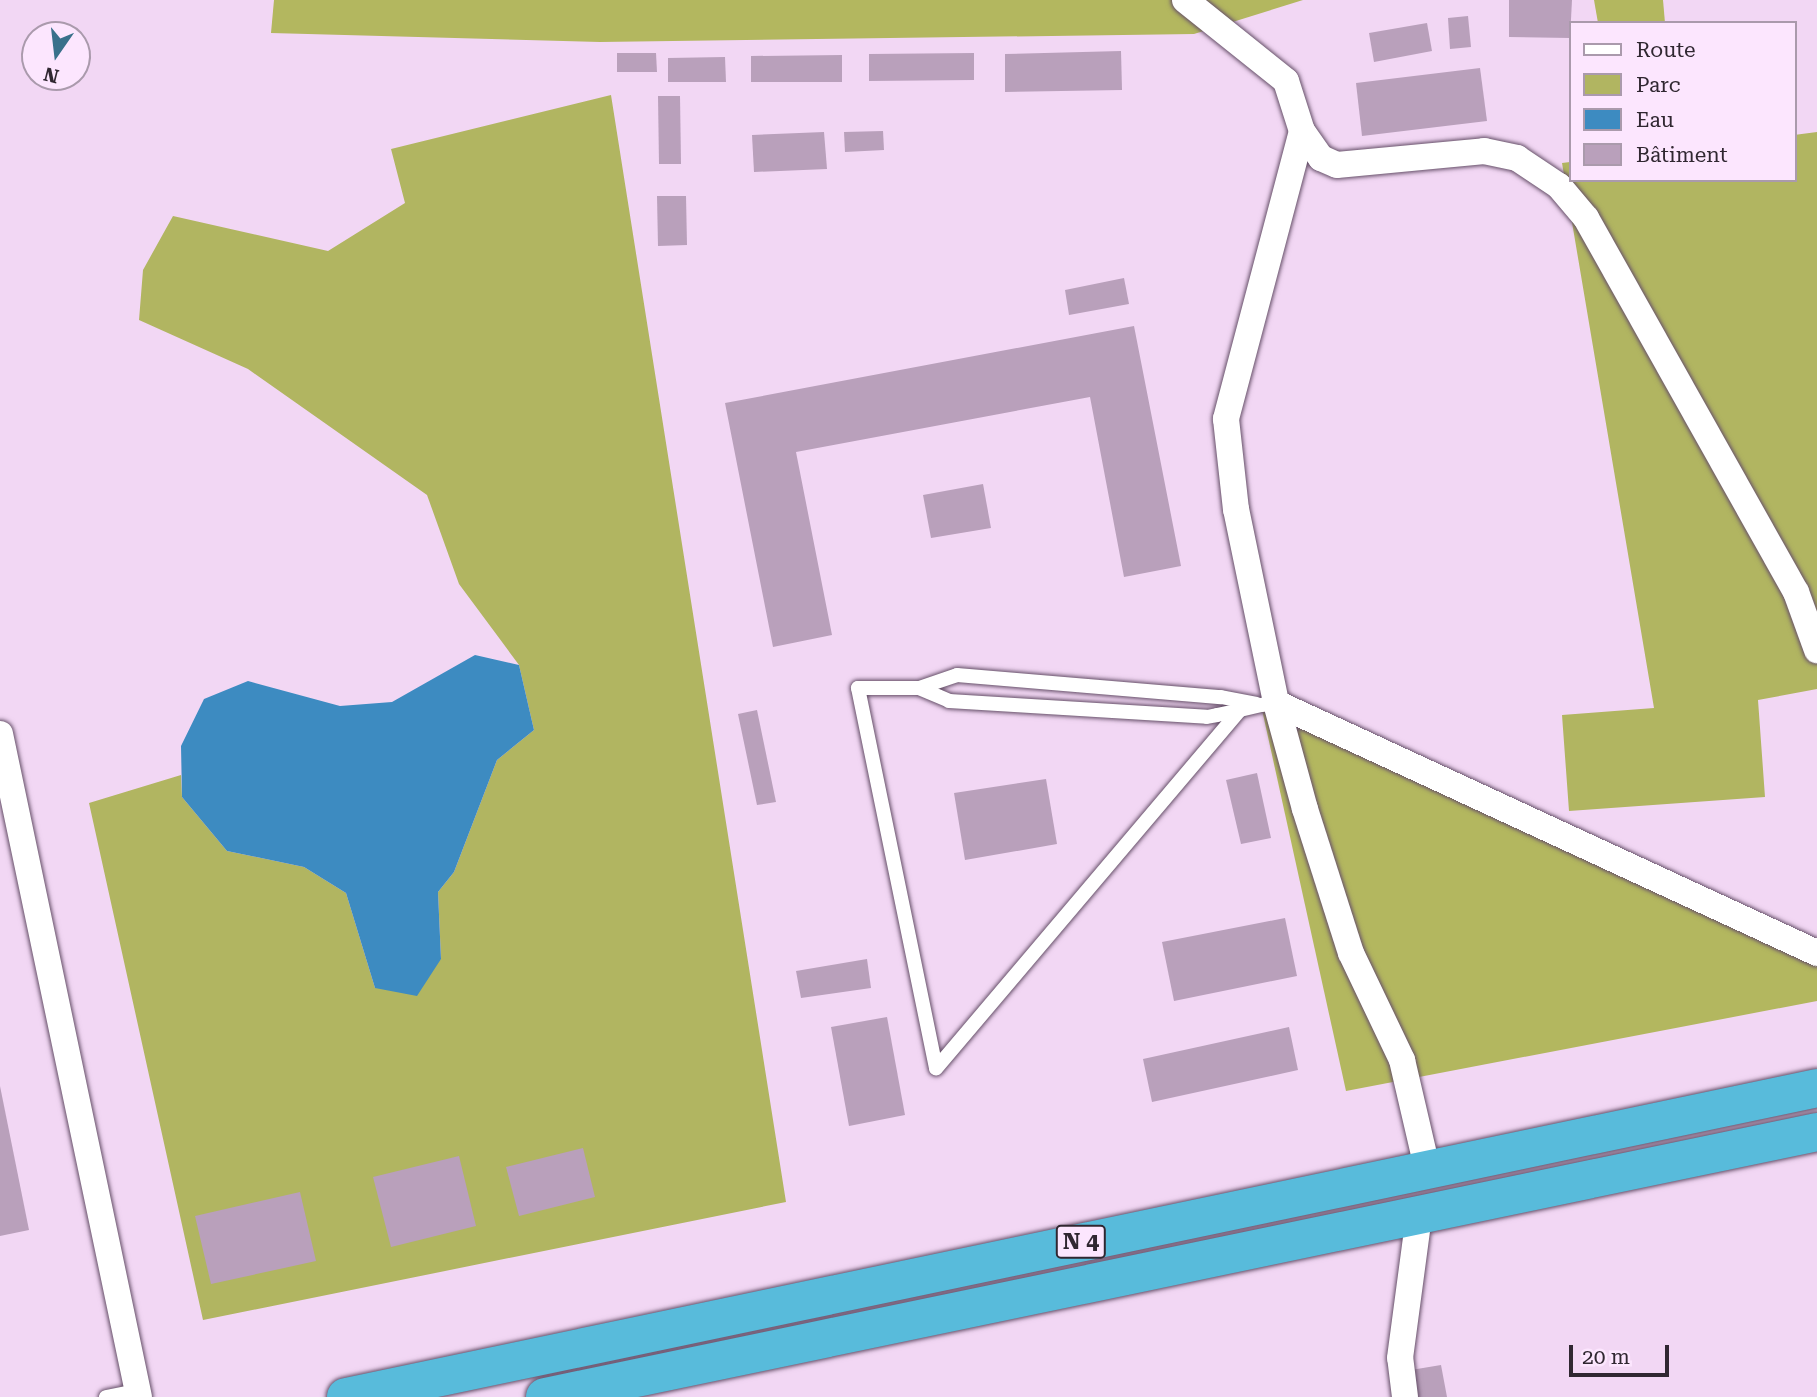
<!DOCTYPE html>
<meta charset="utf-8">
<style>
body{margin:0}
#map{position:relative;width:1817px;height:1397px;overflow:hidden;background:#f2d7f4;font-family:"Roboto Serif",serif}
div>[style]{position:absolute}
.green>*{inset:0;background:#b1b561}
.forest>*{inset:0;background:#b3b75f}
.water>*{inset:0;background:#3d8bc1}
.building>*{inset:0;background:#b9a0bb}
.roads{filter:drop-shadow(0 0 2px #665069) drop-shadow(0 0 2px #665069)}
.service>*{height:14px;margin:-7px;padding:0 7px;transform-origin:7px;border-radius:7px;background:#fff}
.minor>*{height:26px;margin:-13px;padding:0 13px;transform-origin:13px;border-radius:13px;background:#fff}
.trunk>*{height:38px;margin:-19px;padding:0 19px;transform-origin:19px;border-radius:19px;background:#58bbdb}
span{translate:-50% -50%;white-space:nowrap;text-align:center;line-height:1.15;-webkit-text-stroke:5px #fce6fe;paint-order:stroke}
.shield-label span{padding:2px 5px;background:#fce6fe;border:2px solid;border-radius:5px;-webkit-text-stroke-width:0}
.shield-label{font-size:23px;color:#302731;font-weight:700}
.legend{position:absolute;left:1569px;top:21px;width:228px;height:161px;box-sizing:border-box;background:#fce6fe;border:2px solid #aa9aac;margin:0;padding:9px 12px;list-style:none;font-size:21px;color:#302731}
.legend li{display:flex;align-items:center;gap:14px;height:35px}
.legend b{width:35px;border:2px solid #aa9aac}
.north{position:absolute;left:21px;top:21px;width:70px;height:70px;box-sizing:border-box;background:#fce6fe;border:2px solid #aa9aac;border-radius:50%;rotate:194deg;font-size:19px;font-weight:700;line-height:28px;text-align:center;color:#302731}
.north::after{content:'';display:block;margin:auto;width:24px;height:32px;background:#39708b;clip-path:polygon(50% 0,100% 100%,50% 72%,0 100%)}
.scale{position:absolute;left:1569px;top:1345px;width:100px;height:32px;box-sizing:border-box;border:4px solid #302731;border-top:0;padding-left:9px;font-size:21px;line-height:24px;white-space:nowrap;color:#302731;-webkit-text-stroke:5px #fce6fe;paint-order:stroke}
</style>
<div id="map">
<div class="green">
<i style="clip-path:polygon(611px 95px,786px 1202px,203px 1320px,89px 803px,181px 775px,182px 797px,227px 851px,304px 867px,346px 893px,375px 988px,441px 959px,438px 892px,454px 872px,497px 760px,534px 730px,519px 665px,459px 584px,427px 495px,248px 369px,139px 320px,143px 270px,173px 216px,328px 251px,405px 203px,391px 149px)"></i>
<i style="clip-path:polygon(1817px 132px,1817px 689px,1758px 700px,1765px 797px,1569px 811px,1562px 715px,1654px 708px,1562px 163px,1570px 162px,1570px 180px,1794px 180px,1794px 135px)"></i>
</div>
<div class="forest">
<i style="clip-path:polygon(274px 0,1303px 0,1194px 34px,600px 42px,271px 33px)"></i>
<i style="clip-path:polygon(1594px 0,1663px 0,1665px 23px,1598px 23px)"></i>
<i style="clip-path:polygon(1261px 705px,1817px 953px,1817px 1001px,1346px 1091px)"></i>
</div>
<div class="water">
<i style="clip-path:polygon(475px 655px,519px 665px,534px 730px,497px 760px,454px 872px,438px 892px,441px 959px,417px 996px,375px 988px,346px 893px,304px 867px,227px 851px,182px 797px,181px 746px,204px 699px,248px 681px,340px 706px,392px 702px)"></i>
</div>
<div class="building">
<i style="clip-path:polygon(1509px 0,1572px 0,1570px 38px,1509px 37px)"></i>
<i style="clip-path:polygon(1468px 16px,1471px 47px,1450px 49px,1448px 18px)"></i>
<i style="clip-path:polygon(1427px 23px,1432px 51px,1374px 62px,1369px 33px)"></i>
<i style="clip-path:polygon(1121px 51px,1122px 90px,1005px 92px,1005px 54px)"></i>
<i style="clip-path:polygon(617px 53px,656px 53px,657px 72px,617px 72px)"></i>
<i style="clip-path:polygon(974px 53px,974px 80px,869px 81px,869px 54px)"></i>
<i style="clip-path:polygon(842px 55px,842px 82px,751px 82px,751px 56px)"></i>
<i style="clip-path:polygon(725px 57px,726px 82px,668px 82px,668px 58px)"></i>
<i style="clip-path:polygon(1480px 68px,1487px 121px,1362px 136px,1356px 83px)"></i>
<i style="clip-path:polygon(658px 96px,680px 96px,681px 164px,659px 164px)"></i>
<i style="clip-path:polygon(883px 131px,884px 150px,845px 152px,844px 132px)"></i>
<i style="clip-path:polygon(824px 132px,827px 169px,754px 172px,752px 135px)"></i>
<i style="clip-path:polygon(657px 196px,686px 196px,687px 245px,658px 246px)"></i>
<i style="clip-path:polygon(1124px 278px,1129px 304px,1069px 315px,1065px 290px)"></i>
<i style="clip-path:polygon(1134px 326px,1181px 566px,1124px 577px,1090px 397px,796px 452px,832px 635px,773px 647px,725px 403px)"></i>
<i style="clip-path:polygon(983px 484px,991px 528px,931px 538px,923px 495px)"></i>
<i style="clip-path:polygon(757px 710px,776px 802px,757px 805px,738px 714px)"></i>
<i style="clip-path:polygon(1257px 773px,1271px 838px,1241px 844px,1226px 780px)"></i>
<i style="clip-path:polygon(1046px 779px,1057px 844px,965px 860px,954px 793px)"></i>
<i style="clip-path:polygon(1285px 918px,1297px 976px,1174px 1001px,1162px 942px)"></i>
<i style="clip-path:polygon(867px 959px,871px 988px,801px 998px,796px 971px)"></i>
<i style="clip-path:polygon(887px 1017px,905px 1115px,849px 1126px,831px 1027px)"></i>
<i style="clip-path:polygon(1289px 1027px,1298px 1070px,1152px 1102px,1143px 1059px)"></i>
<i style="clip-path:polygon(0 1086px,29px 1230px,0 1236px)"></i>
<i style="clip-path:polygon(583px 1148px,595px 1197px,519px 1216px,506px 1167px)"></i>
<i style="clip-path:polygon(459px 1156px,476px 1226px,391px 1247px,373px 1177px)"></i>
<i style="clip-path:polygon(300px 1192px,316px 1261px,211px 1284px,195px 1216px)"></i>
<i style="clip-path:polygon(1441px 1365px,1447px 1397px,1416px 1397px,1411px 1370px)"></i>
</div>
<div class="roads">
<div class="service">
<i style="left:919px;top:688px;width:40px;rotate:-18.9deg"></i>
<i style="left:957px;top:675px;width:265px;rotate:4.8deg"></i>
<i style="left:1221px;top:697px;width:36px;rotate:11deg"></i>
<i style="left:1240px;top:710px;width:470px;rotate:130.3deg"></i>
<i style="left:936px;top:1068px;width:388px;rotate:-101.6deg"></i>
<i style="left:858px;top:688px;width:61px"></i>
<i style="left:919px;top:688px;width:33px;rotate:23deg"></i>
<i style="left:949px;top:701px;width:258px;rotate:3.5deg"></i>
<i style="left:1207px;top:717px;width:10px;rotate:-11deg"></i>
<i style="left:1217px;top:715px;width:24px;rotate:-12deg"></i>
<i style="left:1240px;top:710px;width:22px;rotate:-13deg"></i>
<i style="left:1261px;top:705px;width:15px;rotate:-8deg"></i>
<i style="left:106px;top:1397px;width:33px;rotate:-11deg"></i>
</div>
<div class="minor">
<i style="left:1185px;top:0;width:129px;rotate:38.7deg"></i>
<i style="left:1286px;top:81px;width:52px;rotate:72.3deg"></i>
<i style="left:1302px;top:131px;width:298px;rotate:104.8deg"></i>
<i style="left:1226px;top:419px;width:91px;rotate:83.7deg"></i>
<i style="left:1236px;top:509px;width:198px;rotate:78.3deg"></i>
<i style="left:1276px;top:703px;width:110px;rotate:74.7deg"></i>
<i style="left:1305px;top:809px;width:151px;rotate:72.3deg"></i>
<i style="left:1351px;top:953px;width:119px;rotate:64.5deg"></i>
<i style="left:1402px;top:1060px;width:115px;rotate:76.9deg"></i>
<i style="left:1302px;top:131px;width:33px;rotate:55deg"></i>
<i style="left:1321px;top:158px;width:17px;rotate:24deg"></i>
<i style="left:1337px;top:165px;width:148px;rotate:-5.4deg"></i>
<i style="left:1484px;top:151px;width:34px;rotate:12deg"></i>
<i style="left:1517px;top:158px;width:50px;rotate:33.7deg"></i>
<i style="left:1559px;top:186px;width:42px;rotate:49.8deg"></i>
<i style="left:1586px;top:218px;width:429px;rotate:60.7deg"></i>
<i style="left:1796px;top:592px;width:62px;rotate:70.1deg"></i>
<i style="left:1276px;top:703px;width:596px;rotate:24.8deg"></i>
<i style="left:0;top:734px;width:677px;rotate:78.16deg"></i>
<i style="left:1405px;top:1397px;width:39px;rotate:-97deg"></i>
<i style="left:1400px;top:1358px;width:144px;rotate:-82.4deg"></i>
</div>
<div class="trunk">
<i style="left:346px;top:1397px;width:1503px;rotate:-11.86deg"></i>
<i style="left:545px;top:1397px;width:1299px;rotate:-11.77deg"></i>
</div>
</div>
<div class="shield-label">
<span style="left:1081px;top:1242px">N 4</span>
</div>
<ul class="legend">
<li><b style="height:9px;background:#fff"></b>Route</li>
<li><b style="height:19px;background:#b1b561"></b>Parc</li>
<li><b style="height:19px;background:#3d8bc1"></b>Eau</li>
<li><b style="height:19px;background:#b9a0bb"></b>Bâtiment</li>
</ul>
<div class="north">N</div>
<div class="scale">20 m</div>
</div>
